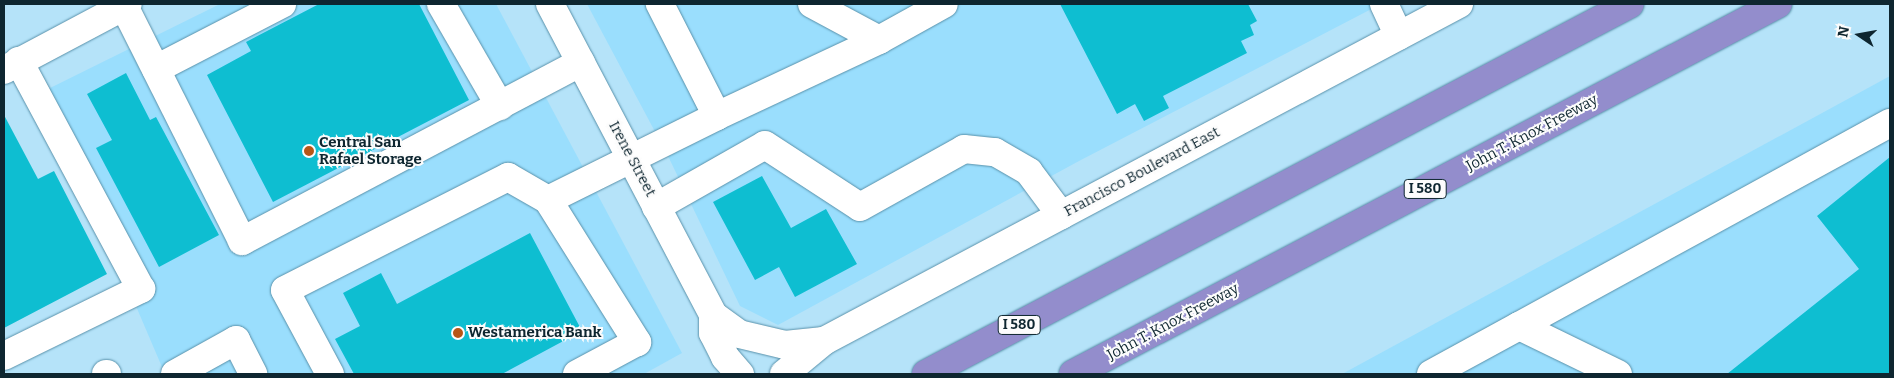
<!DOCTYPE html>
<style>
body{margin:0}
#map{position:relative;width:1894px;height:378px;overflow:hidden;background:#b5e3f9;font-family:Bitter,serif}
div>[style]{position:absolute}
.built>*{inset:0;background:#9adefd}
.building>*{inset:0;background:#0ebed1}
.roads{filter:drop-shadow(0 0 1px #5991aa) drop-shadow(0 0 1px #5991aa)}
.minor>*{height:28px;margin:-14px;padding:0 14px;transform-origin:14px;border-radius:14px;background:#fff}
.highway>*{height:28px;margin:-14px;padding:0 14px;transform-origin:14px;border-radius:14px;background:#938dcc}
.dots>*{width:14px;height:14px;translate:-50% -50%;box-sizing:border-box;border:2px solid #fcfcfc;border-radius:50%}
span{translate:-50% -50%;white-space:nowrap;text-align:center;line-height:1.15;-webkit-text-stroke:4px #fcfcfc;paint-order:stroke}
.shield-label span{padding:1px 4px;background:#fcfcfc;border:1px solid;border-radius:4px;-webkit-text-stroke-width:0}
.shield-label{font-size:14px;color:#0e2630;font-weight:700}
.street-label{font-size:15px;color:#0e2630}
.poi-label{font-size:15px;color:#0e2630;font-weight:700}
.left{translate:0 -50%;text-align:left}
.frame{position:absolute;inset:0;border:5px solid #0e2630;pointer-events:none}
.north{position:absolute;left:1834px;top:10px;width:50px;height:50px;-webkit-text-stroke:4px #fcfcfc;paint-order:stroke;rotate:282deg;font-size:14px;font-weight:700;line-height:20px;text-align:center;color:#0e2630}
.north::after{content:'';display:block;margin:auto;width:18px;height:22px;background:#0e2630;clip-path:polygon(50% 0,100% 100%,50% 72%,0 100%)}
</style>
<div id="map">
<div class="built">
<i style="clip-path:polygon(220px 4px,496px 4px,682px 353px,644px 374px,165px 374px,44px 91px)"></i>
<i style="clip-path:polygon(587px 4px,1381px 4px,1079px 161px,778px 325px,740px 306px,668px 156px)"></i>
<i style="clip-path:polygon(1890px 76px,1890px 374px,1342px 374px)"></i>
</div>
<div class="building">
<i style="clip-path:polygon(319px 4px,419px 4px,469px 100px,273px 202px,207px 75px,251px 51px,246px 42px)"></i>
<i style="clip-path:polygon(1060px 4px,1248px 4px,1257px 21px,1250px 25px,1254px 35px,1241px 41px,1247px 53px,1163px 96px,1169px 108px,1144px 121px,1135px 104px,1117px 114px)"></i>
<i style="clip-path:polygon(126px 73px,150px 120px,156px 117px,219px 235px,159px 267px,96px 148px,112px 140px,87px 94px)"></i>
<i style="clip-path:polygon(4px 115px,38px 179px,54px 171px,107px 274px,4px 328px)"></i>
<i style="clip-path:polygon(1890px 157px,1890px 374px,1727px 374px,1859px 269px,1817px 216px)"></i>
<i style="clip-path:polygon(762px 176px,791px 228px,826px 209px,857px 264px,795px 297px,779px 267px,755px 280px,713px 202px)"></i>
<i style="clip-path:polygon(530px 233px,582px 331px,502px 374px,354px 374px,335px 339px,360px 326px,343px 293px,381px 273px,397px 304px)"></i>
</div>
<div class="roads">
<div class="minor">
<i style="left:441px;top:4px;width:118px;rotate:60deg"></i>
<i style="left:550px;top:4px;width:351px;rotate:62.3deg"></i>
<i style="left:713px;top:315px;width:32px;rotate:36deg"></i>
<i style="left:739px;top:334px;width:47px;rotate:13.4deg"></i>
<i style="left:785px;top:345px;width:39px;rotate:-6deg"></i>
<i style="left:824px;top:341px;width:719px;rotate:-27.96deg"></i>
<i style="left:812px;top:4px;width:76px;rotate:28.2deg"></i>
<i style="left:879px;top:40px;width:74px;rotate:-29deg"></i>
<i style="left:1384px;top:4px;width:35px;rotate:65deg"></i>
<i style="left:124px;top:6px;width:263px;rotate:63.3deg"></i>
<i style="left:242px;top:241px;width:383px;rotate:-27.8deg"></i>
<i style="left:156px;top:69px;width:142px;rotate:-27.3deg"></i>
<i style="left:4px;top:70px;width:140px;rotate:-28deg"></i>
<i style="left:717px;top:116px;width:179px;rotate:-25.1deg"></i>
<i style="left:548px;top:200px;width:189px;rotate:-26.4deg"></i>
<i style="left:717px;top:116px;width:126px;rotate:-117deg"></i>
<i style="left:656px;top:207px;width:125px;rotate:-29.6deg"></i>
<i style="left:765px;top:145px;width:113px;rotate:33.1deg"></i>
<i style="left:860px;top:207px;width:119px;rotate:-29.1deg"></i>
<i style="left:964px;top:149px;width:31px;rotate:6deg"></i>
<i style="left:995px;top:152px;width:39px;rotate:30deg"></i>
<i style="left:1029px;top:172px;width:54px;rotate:53.3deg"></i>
<i style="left:713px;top:315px;width:18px;rotate:90deg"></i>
<i style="left:713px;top:333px;width:27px;rotate:63deg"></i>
<i style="left:725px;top:357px;width:23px;rotate:49deg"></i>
<i style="left:4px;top:356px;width:153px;rotate:-26.1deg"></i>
<i style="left:141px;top:289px;width:259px;rotate:-118.2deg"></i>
<i style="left:106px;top:374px;width:1px"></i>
<i style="left:175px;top:374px;width:70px;rotate:-29.1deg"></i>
<i style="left:236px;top:340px;width:38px;rotate:63deg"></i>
<i style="left:330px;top:374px;width:95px;rotate:-118.2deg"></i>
<i style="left:285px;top:290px;width:250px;rotate:-26.9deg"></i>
<i style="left:508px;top:177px;width:46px;rotate:29.9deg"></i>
<i style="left:548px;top:200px;width:168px;rotate:57.9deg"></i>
<i style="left:637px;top:342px;width:68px;rotate:151.9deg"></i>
<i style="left:784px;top:374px;width:52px;rotate:-39.5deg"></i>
<i style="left:1431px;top:374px;width:100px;rotate:-28.6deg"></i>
<i style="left:1618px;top:374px;width:110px;rotate:-154.1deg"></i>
<i style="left:1519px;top:326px;width:423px;rotate:-28.7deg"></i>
</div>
<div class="highway">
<i style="left:926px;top:374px;width:795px;rotate:-27.72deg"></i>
<i style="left:1073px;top:374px;width:796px;rotate:-27.69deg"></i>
</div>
</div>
<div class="dots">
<i style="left:309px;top:151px;background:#b75616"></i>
<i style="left:458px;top:333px;background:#b75616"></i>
</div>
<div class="shield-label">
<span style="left:1425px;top:189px">I 580</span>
<span style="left:1019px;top:325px">I 580</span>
</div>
<div class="street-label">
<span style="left:1532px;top:133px;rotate:-28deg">John T. Knox Freeway</span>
<span style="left:632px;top:159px;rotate:62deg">Irene Street</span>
<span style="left:1142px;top:172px;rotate:-28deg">Francisco Boulevard East</span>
<span style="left:1173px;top:322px;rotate:-28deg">John T. Knox Freeway</span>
</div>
<div class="poi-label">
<span class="left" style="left:319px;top:151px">Central San<br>Rafael Storage</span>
<span class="left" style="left:468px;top:333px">Westamerica Bank</span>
</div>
<div class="frame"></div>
<div class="north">N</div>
</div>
